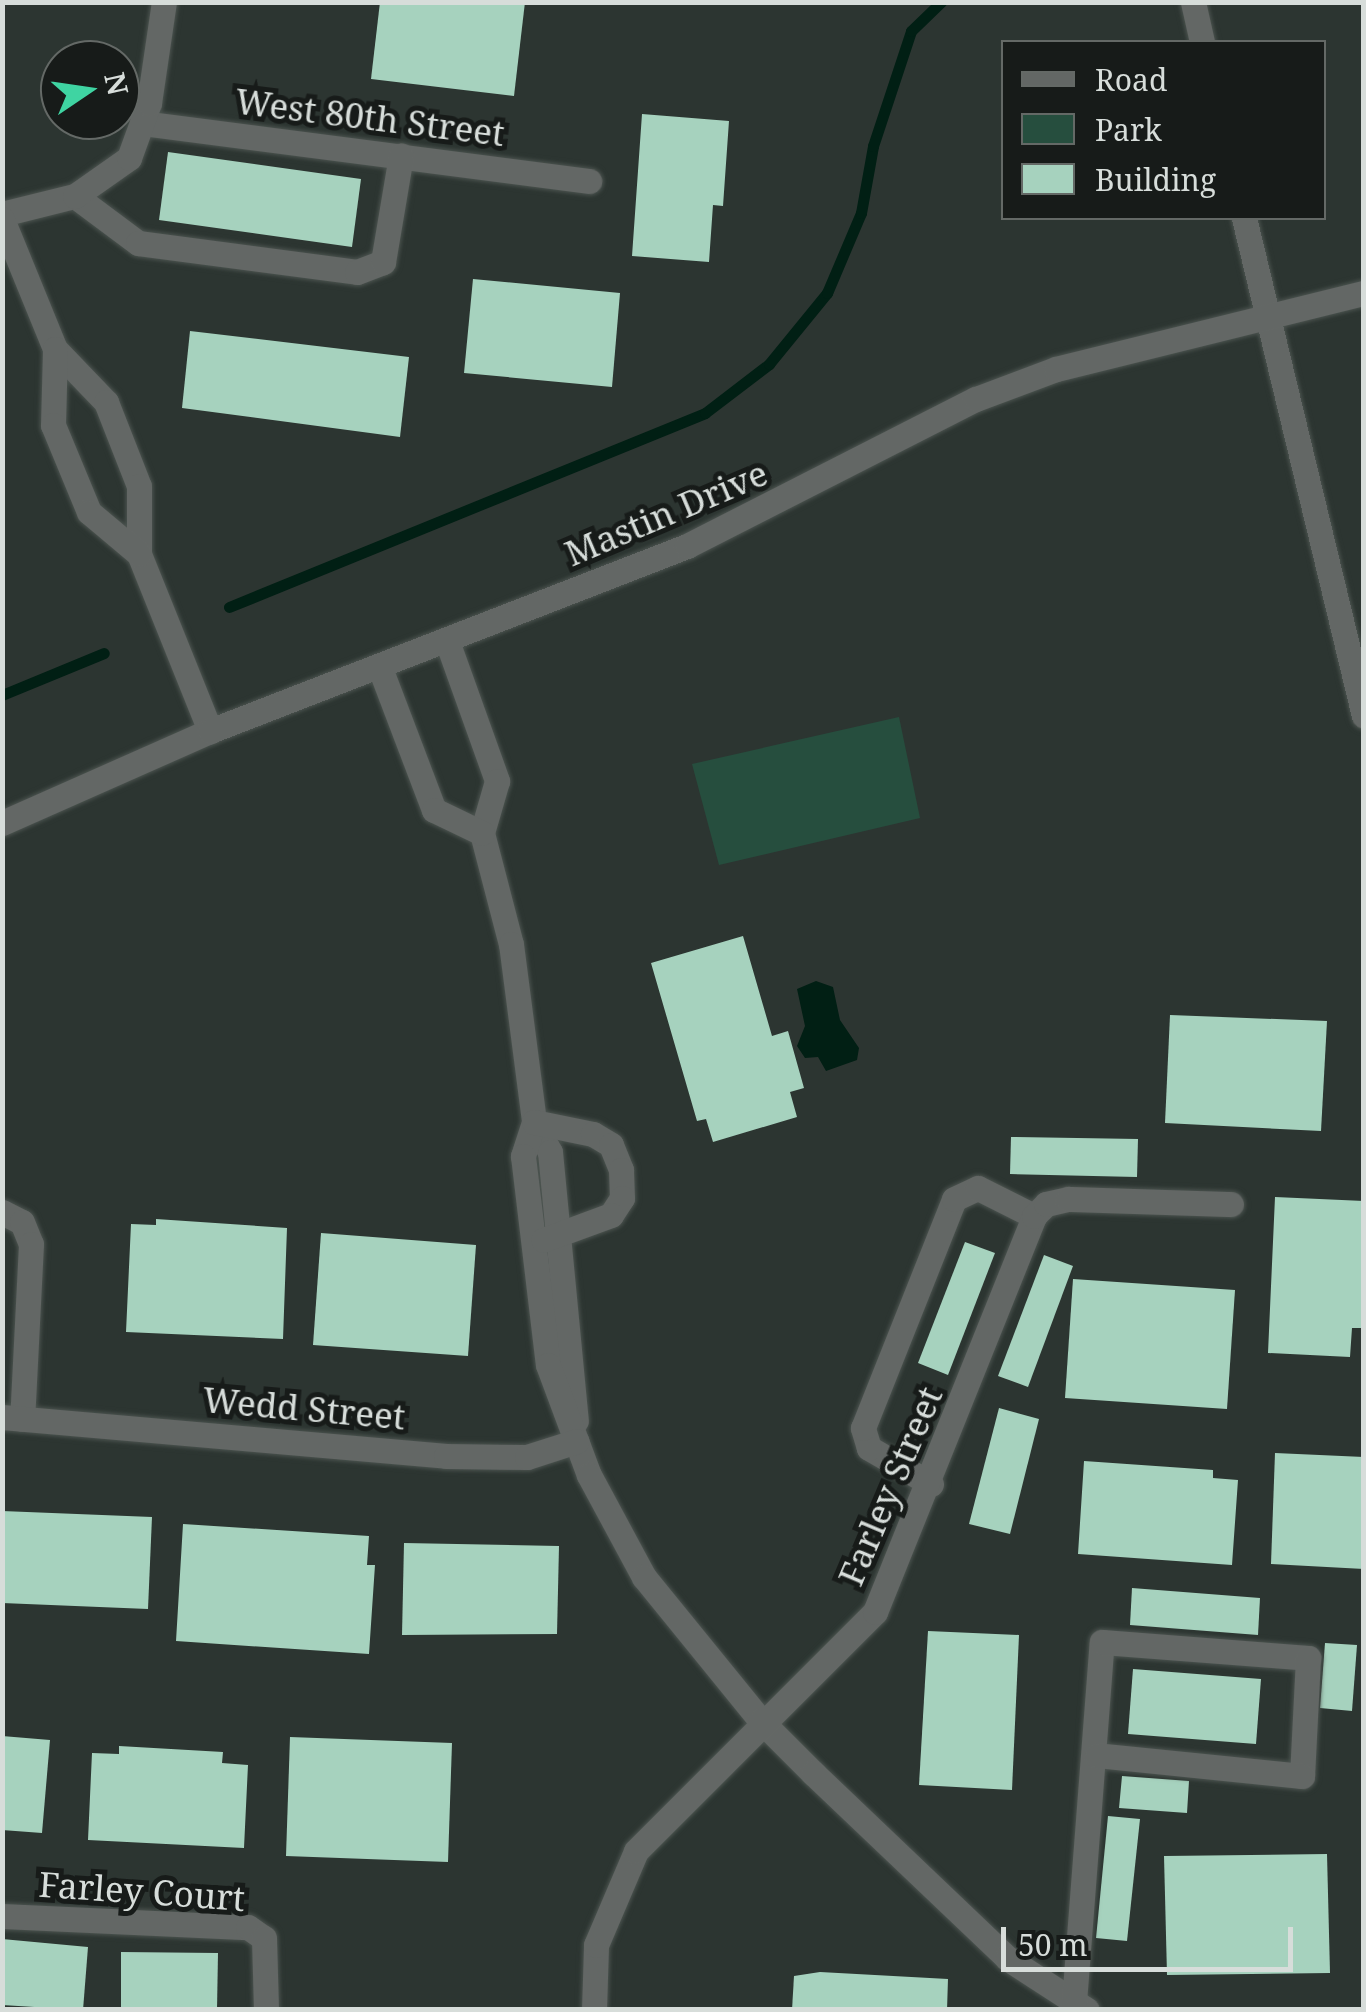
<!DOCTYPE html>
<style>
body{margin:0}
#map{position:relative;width:1366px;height:2012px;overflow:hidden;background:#2c3531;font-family:"Noto Serif",serif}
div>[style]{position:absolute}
.green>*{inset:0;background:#264e3e}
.water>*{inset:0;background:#011f14}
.stream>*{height:11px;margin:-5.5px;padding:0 5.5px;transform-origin:5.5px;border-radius:5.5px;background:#011f14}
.building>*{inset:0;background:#a6d2be}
.roads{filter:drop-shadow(0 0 2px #4b534f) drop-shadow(0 0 2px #4b534f)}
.minor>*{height:25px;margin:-12.5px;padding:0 12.5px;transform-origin:12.5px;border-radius:12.5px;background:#636765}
span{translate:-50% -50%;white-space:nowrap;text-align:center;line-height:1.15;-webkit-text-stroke:10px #171b19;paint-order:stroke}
.street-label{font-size:35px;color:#d7ddda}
.frame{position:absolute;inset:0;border:5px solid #d7ddda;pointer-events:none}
.legend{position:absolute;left:1001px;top:40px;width:325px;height:180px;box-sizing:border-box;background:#171b19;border:2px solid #646966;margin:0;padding:12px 18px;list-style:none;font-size:30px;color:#d7ddda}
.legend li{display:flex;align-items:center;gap:20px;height:50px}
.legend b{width:50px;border:2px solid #646966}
.north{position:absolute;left:40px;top:40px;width:100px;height:100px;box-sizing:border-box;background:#171b19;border:2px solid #646966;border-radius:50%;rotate:77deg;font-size:28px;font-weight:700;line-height:40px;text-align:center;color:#d7ddda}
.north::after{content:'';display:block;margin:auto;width:35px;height:45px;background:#3fd4a2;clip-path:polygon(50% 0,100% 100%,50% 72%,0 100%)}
.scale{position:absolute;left:1001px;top:1927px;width:292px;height:45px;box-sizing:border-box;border:5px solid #d7ddda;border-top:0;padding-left:12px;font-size:30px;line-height:35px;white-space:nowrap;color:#d7ddda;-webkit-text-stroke:8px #171b19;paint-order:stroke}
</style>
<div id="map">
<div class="green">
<i style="clip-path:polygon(899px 717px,920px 818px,719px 865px,692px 764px)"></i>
</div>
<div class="water">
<i style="clip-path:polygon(816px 981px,833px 987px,840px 1020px,859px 1048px,857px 1060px,826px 1071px,818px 1057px,805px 1058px,797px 1046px,805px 1026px,797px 989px)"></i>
</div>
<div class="stream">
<i style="left:229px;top:607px;width:514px;rotate:-22.17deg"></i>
<i style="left:705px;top:413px;width:81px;rotate:-37.4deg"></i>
<i style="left:769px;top:364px;width:92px;rotate:-50.8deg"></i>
<i style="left:827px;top:293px;width:87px;rotate:-67deg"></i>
<i style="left:861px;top:213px;width:68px;rotate:-79.8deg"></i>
<i style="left:873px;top:146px;width:121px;rotate:-71.7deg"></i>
<i style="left:911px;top:31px;width:42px;rotate:-44deg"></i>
<i style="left:2px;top:695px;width:110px;rotate:-22.4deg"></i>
</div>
<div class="building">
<i style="clip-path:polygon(380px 2px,525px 2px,514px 96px,371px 79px)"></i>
<i style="clip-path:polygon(642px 114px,729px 121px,723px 206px,713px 205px,709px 262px,632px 256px)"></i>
<i style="clip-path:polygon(168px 152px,361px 179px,352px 247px,159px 220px)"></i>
<i style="clip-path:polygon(473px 279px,620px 293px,612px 387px,464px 373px)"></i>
<i style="clip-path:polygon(190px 331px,409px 357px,400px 437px,182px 408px)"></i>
<i style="clip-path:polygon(743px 936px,772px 1036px,788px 1031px,804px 1088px,790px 1092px,797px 1117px,713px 1142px,706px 1119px,697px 1121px,651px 963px)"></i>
<i style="clip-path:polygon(1170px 1015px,1327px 1021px,1321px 1131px,1165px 1123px)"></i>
<i style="clip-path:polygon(1011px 1137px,1138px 1139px,1137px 1177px,1010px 1174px)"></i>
<i style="clip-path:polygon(1275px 1197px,1364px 1201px,1362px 1328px,1352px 1328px,1350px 1357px,1268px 1353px)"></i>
<i style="clip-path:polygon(156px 1219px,287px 1228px,283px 1339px,126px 1332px,131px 1224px,156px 1225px)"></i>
<i style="clip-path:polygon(321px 1233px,476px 1245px,468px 1356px,313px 1345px)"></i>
<i style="clip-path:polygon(965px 1242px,995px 1253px,948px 1375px,918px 1363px)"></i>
<i style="clip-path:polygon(1044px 1255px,1073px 1266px,1028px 1387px,998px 1376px)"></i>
<i style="clip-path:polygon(1073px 1279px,1235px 1290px,1227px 1409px,1065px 1398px)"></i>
<i style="clip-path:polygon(999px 1408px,1039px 1419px,1010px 1534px,969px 1524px)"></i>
<i style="clip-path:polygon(1275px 1453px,1364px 1457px,1364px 1569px,1271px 1564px)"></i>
<i style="clip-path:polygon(1084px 1461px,1213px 1470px,1213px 1478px,1238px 1480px,1232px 1565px,1078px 1554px)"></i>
<i style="clip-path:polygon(2px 1511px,152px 1517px,148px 1609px,2px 1603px)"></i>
<i style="clip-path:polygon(183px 1524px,369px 1536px,367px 1565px,375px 1565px,369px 1654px,176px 1641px)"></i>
<i style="clip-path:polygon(404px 1543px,559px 1546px,557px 1634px,402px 1635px)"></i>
<i style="clip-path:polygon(1132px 1588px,1260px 1598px,1258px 1635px,1130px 1625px)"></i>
<i style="clip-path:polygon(928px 1631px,1019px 1635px,1012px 1790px,919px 1785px)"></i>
<i style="clip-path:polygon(1325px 1643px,1357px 1645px,1352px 1711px,1320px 1708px)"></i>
<i style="clip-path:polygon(1133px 1669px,1261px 1679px,1256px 1744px,1128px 1734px)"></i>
<i style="clip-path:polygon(2px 1736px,50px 1740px,42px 1833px,2px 1830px)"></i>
<i style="clip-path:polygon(290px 1737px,452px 1743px,448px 1862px,286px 1856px)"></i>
<i style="clip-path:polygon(119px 1746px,223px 1752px,222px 1763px,248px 1765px,244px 1848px,88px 1840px,92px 1753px,119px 1754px)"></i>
<i style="clip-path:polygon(1122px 1776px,1189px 1781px,1187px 1813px,1119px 1808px)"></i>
<i style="clip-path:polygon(1108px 1816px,1140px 1819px,1127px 1941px,1096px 1938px)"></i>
<i style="clip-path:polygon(1327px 1854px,1330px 1973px,1167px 1975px,1164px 1856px)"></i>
<i style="clip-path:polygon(2px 1939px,88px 1947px,83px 2010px,2px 2005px)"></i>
<i style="clip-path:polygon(121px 1952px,218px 1953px,217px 2010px,121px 2010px)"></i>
<i style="clip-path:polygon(820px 1972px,948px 1979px,947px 2010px,792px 2010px,794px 1976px)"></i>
</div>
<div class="roads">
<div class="minor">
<i style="left:1193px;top:2px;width:41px;rotate:77.3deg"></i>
<i style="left:142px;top:123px;width:451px;rotate:7.4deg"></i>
<i style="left:75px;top:196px;width:79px;rotate:36.7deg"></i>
<i style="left:138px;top:243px;width:221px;rotate:7.5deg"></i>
<i style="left:357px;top:272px;width:28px;rotate:-21deg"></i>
<i style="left:383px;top:262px;width:108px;rotate:-80.4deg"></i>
<i style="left:2px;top:214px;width:75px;rotate:-13.9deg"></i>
<i style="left:75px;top:196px;width:66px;rotate:-35.1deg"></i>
<i style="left:129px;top:158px;width:59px;rotate:-70deg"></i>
<i style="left:149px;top:103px;width:102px;rotate:-81.6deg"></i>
<i style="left:1244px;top:218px;width:512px;rotate:76.45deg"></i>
<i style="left:2px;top:219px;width:140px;rotate:67.8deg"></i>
<i style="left:55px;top:349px;width:74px;rotate:46.1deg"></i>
<i style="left:106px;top:402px;width:90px;rotate:68.6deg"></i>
<i style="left:139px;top:486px;width:68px;rotate:90deg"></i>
<i style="left:139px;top:554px;width:191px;rotate:68.1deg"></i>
<i style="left:55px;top:349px;width:76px;rotate:91.5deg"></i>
<i style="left:53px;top:425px;width:94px;rotate:67.5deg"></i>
<i style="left:89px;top:512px;width:65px;rotate:40deg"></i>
<i style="left:447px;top:641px;width:149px;rotate:70.3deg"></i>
<i style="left:497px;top:781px;width:54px;rotate:106.1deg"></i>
<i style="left:482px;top:833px;width:115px;rotate:75.4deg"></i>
<i style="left:511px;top:944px;width:179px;rotate:82.6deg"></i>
<i style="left:534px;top:1122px;width:34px;rotate:62deg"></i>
<i style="left:550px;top:1152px;width:270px;rotate:84.5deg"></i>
<i style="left:380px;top:668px;width:152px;rotate:69.2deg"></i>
<i style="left:434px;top:810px;width:53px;rotate:25.6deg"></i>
<i style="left:2px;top:823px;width:227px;rotate:-23.9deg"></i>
<i style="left:210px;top:731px;width:512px;rotate:-21.2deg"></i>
<i style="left:687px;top:546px;width:324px;rotate:-27deg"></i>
<i style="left:976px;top:399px;width:85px;rotate:-20.6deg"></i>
<i style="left:1056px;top:369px;width:317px;rotate:-13.9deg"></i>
<i style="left:534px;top:1122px;width:36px;rotate:108deg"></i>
<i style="left:523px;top:1156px;width:210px;rotate:83.2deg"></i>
<i style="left:548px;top:1365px;width:117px;rotate:69.6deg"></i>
<i style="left:589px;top:1475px;width:116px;rotate:61.7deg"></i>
<i style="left:644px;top:1577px;width:186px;rotate:50.9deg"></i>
<i style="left:761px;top:1721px;width:74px;rotate:45deg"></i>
<i style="left:813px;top:1773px;width:268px;rotate:43.6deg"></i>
<i style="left:1007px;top:1958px;width:95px;rotate:33deg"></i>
<i style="left:534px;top:1122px;width:60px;rotate:11.5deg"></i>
<i style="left:593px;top:1134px;width:21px;rotate:31deg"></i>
<i style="left:611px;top:1145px;width:27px;rotate:68deg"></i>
<i style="left:621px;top:1170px;width:28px;rotate:88deg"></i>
<i style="left:622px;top:1198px;width:20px;rotate:123deg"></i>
<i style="left:611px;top:1215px;width:72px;rotate:159.8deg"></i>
<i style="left:2px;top:1212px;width:22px;rotate:27deg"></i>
<i style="left:22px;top:1222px;width:24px;rotate:68deg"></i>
<i style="left:31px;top:1244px;width:175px;rotate:92.9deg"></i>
<i style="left:2px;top:1417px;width:446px;rotate:5deg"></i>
<i style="left:446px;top:1456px;width:81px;rotate:0.7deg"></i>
<i style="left:527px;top:1457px;width:52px;rotate:-17.7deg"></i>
<i style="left:931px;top:1484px;width:72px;rotate:-149.9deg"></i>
<i style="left:869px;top:1448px;width:21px;rotate:-107deg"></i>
<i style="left:863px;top:1428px;width:246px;rotate:-68.3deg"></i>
<i style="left:954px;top:1199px;width:26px;rotate:-25deg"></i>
<i style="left:978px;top:1188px;width:63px;rotate:26.6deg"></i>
<i style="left:2px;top:1916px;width:246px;rotate:2.6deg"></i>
<i style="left:248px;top:1927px;width:19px;rotate:35deg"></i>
<i style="left:264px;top:1938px;width:72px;rotate:88.4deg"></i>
<i style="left:1074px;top:2002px;width:361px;rotate:-85.6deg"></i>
<i style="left:1102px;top:1642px;width:207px;rotate:4.4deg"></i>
<i style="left:1308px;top:1658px;width:118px;rotate:92.9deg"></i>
<i style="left:1302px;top:1776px;width:206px;rotate:-174.2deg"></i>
<i style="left:594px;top:2010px;width:65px;rotate:-88.2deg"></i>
<i style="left:596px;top:1945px;width:102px;rotate:-66.9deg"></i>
<i style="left:636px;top:1851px;width:338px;rotate:-45deg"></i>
<i style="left:875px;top:1612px;width:427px;rotate:-68.1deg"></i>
<i style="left:1034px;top:1216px;width:17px;rotate:-45deg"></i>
<i style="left:1046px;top:1204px;width:23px;rotate:-13deg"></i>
<i style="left:1068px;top:1199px;width:163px;rotate:1.8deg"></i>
</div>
</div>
<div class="street-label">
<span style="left:370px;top:117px;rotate:7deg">West 80th Street</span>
<span style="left:666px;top:513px;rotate:-23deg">Mastin Drive</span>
<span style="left:304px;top:1408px;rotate:5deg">Wedd Street</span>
<span style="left:890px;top:1486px;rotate:-67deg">Farley Street</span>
<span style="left:142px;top:1891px;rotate:4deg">Farley Court</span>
</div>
<div class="frame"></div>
<ul class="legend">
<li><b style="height:12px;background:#636765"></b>Road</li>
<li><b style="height:28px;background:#264e3e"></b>Park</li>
<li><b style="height:28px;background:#a6d2be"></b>Building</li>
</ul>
<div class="north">N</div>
<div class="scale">50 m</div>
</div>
